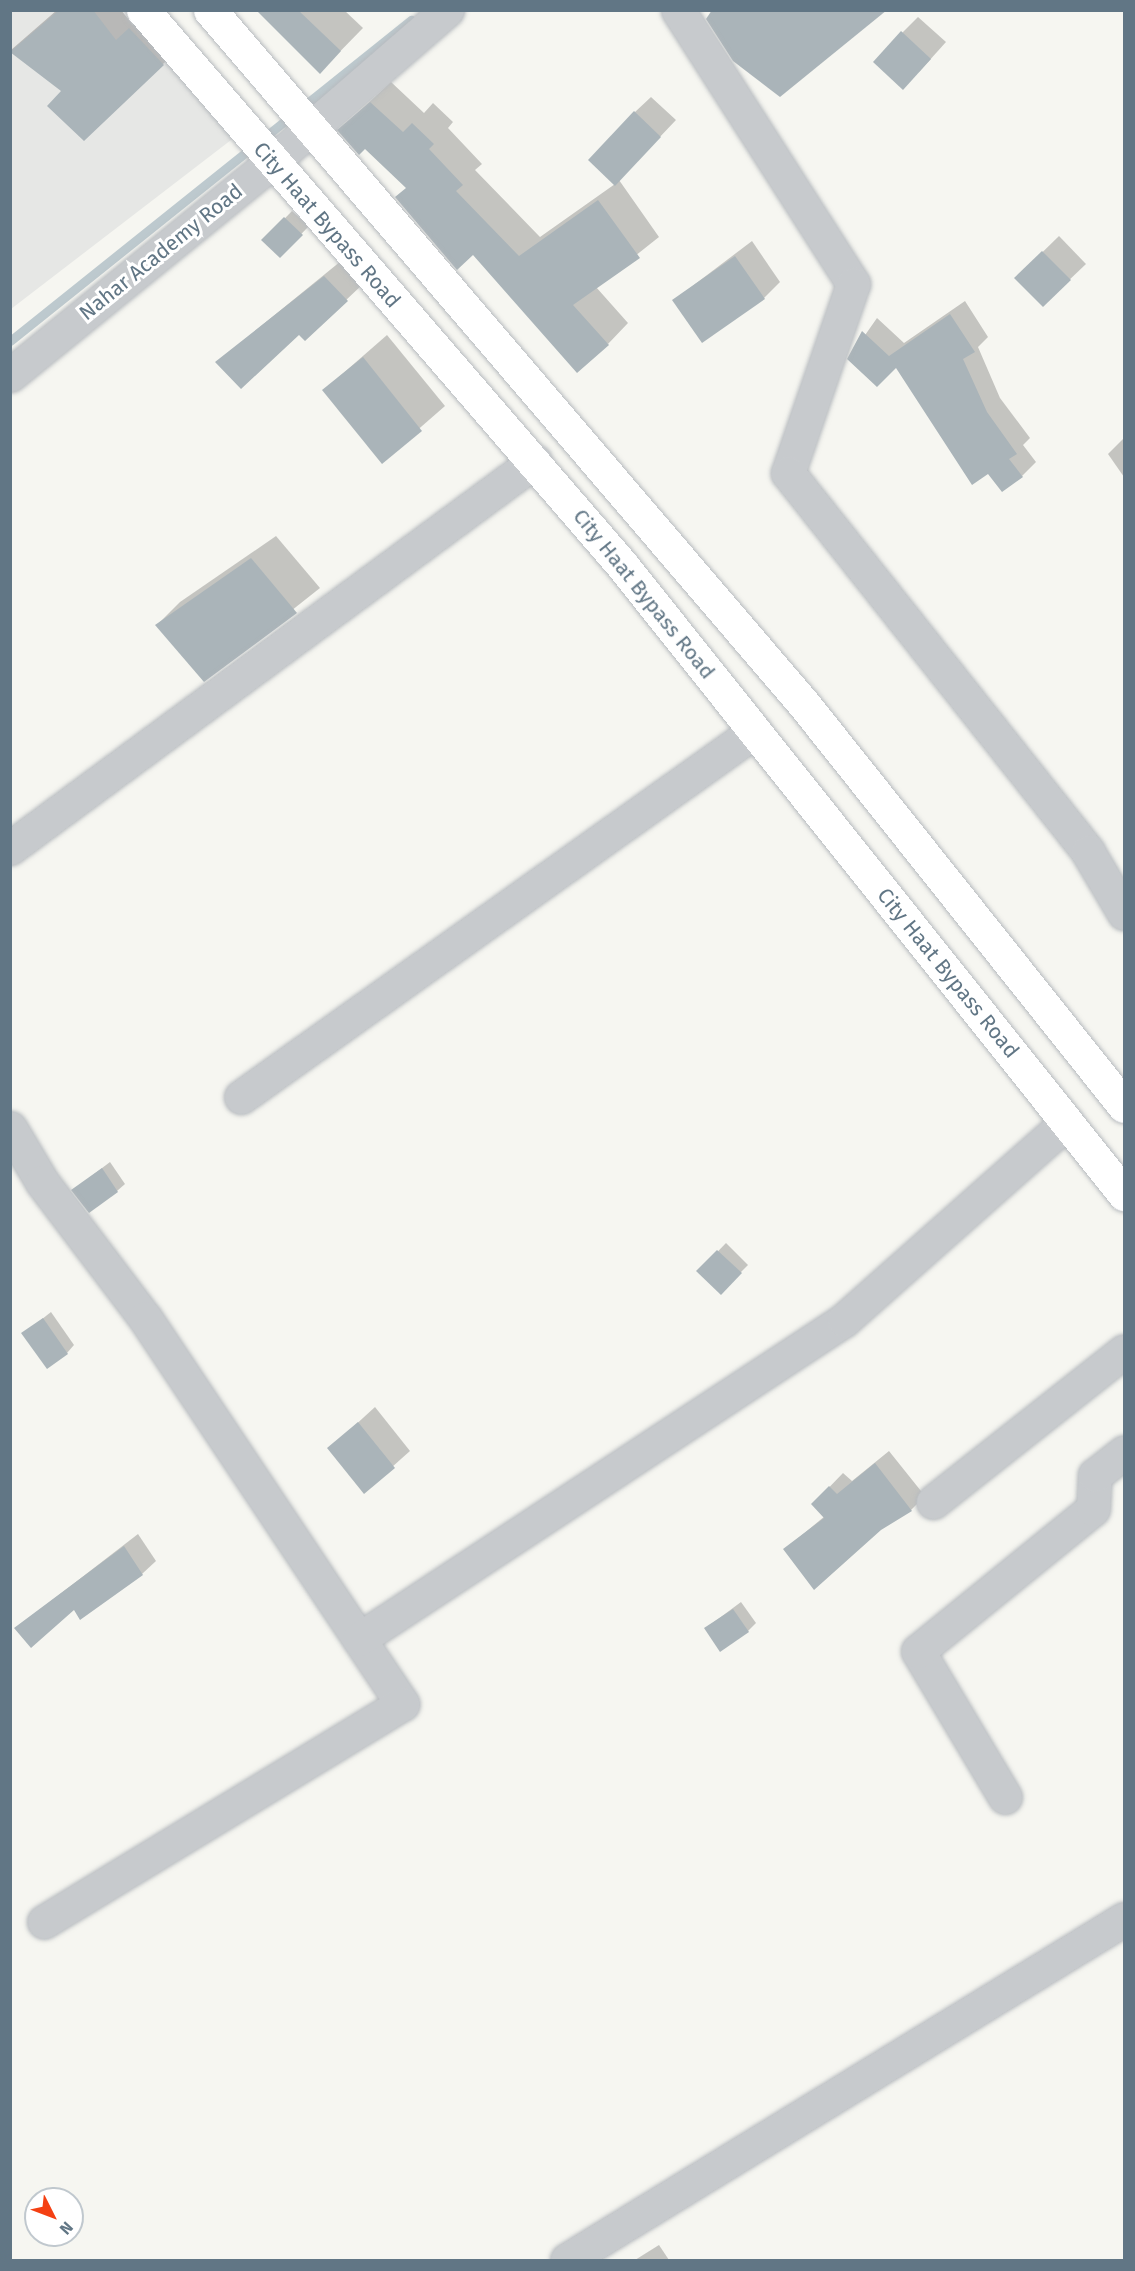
<!DOCTYPE html>
<style>
body{margin:0}
#map{position:relative;width:1135px;height:2271px;overflow:hidden;background:#f6f6f1;font-family:"Fira Sans",sans-serif}
div>[style]{position:absolute}
.built>*{inset:0;background:#e6e7e5}
.shadow>*{inset:0;background:#0003}
.stream>*{height:9px;margin:-4.5px;padding:0 4.5px;transform-origin:4.5px;border-radius:4.5px;background:#bdc9ce}
.building>*{inset:0;background:#aab4b9}
.roads{filter:drop-shadow(0 0 2px #b7bbbf) drop-shadow(0 0 2px #b7bbbf)}
.minor>*{height:33px;margin:-16.5px;padding:0 16.5px;transform-origin:16.5px;border-radius:16.5px;background:#c7cacd}
.major>*{height:33px;margin:-16.5px;padding:0 16.5px;transform-origin:16.5px;border-radius:16.5px;background:#fff}
span{translate:-50% -50%;white-space:nowrap;text-align:center;line-height:1.15;-webkit-text-stroke:6px #fff;paint-order:stroke}
.street-label{font-size:21px;color:#617685}
.frame{position:absolute;inset:0;border:12px solid #617685;pointer-events:none}
.north{position:absolute;left:24px;top:2187px;width:60px;height:60px;box-sizing:border-box;background:#fff;border:2px solid #c0c8ce;border-radius:50%;rotate:132deg;font-size:16px;font-weight:700;line-height:24px;text-align:center;color:#617685}
.north::after{content:'';display:block;margin:auto;width:21px;height:27px;background:#f44013;clip-path:polygon(50% 0,100% 100%,50% 72%,0 100%)}
</style>
<div id="map">
<div class="built">
<i style="clip-path:polygon(11px 11px,149px 11px,248px 127px,11px 309px)"></i>
</div>
<div class="shadow">
<i style="clip-path:polygon(57px 10px,121px 10px,133px 25px,146px 13px,178px 49px,163px 64px,64px 91px,11px 50px)"></i>
<i style="clip-path:polygon(257px 10px,344px 10px,363px 28px,320px 72px)"></i>
<i style="clip-path:polygon(918px 17px,946px 42px,919px 72px,902px 33px)"></i>
<i style="clip-path:polygon(391px 82px,424px 113px,433px 103px,453px 122px,448px 128px,482px 164px,475px 170px,540px 237px,615px 184px,635px 112px,651px 97px,676px 120px,619px 180px,659px 237px,596px 287px,628px 323px,608px 344px,473px 253px,365px 147px,339px 130px)"></i>
<i style="clip-path:polygon(292px 211px,309px 226px,280px 256px,264px 240px)"></i>
<i style="clip-path:polygon(1059px 236px,1086px 264px,1043px 305px,1016px 278px)"></i>
<i style="clip-path:polygon(752px 241px,780px 282px,764px 298px,674px 300px)"></i>
<i style="clip-path:polygon(341px 261px,363px 284px,305px 339px,299px 333px,217px 362px)"></i>
<i style="clip-path:polygon(965px 301px,988px 337px,978px 347px,1000px 398px,1030px 438px,1023px 445px,1036px 462px,1022px 476px,896px 366px,849px 358px,877px 318px,904px 343px)"></i>
<i style="clip-path:polygon(387px 335px,445px 406px,382px 461px,324px 390px)"></i>
<i style="clip-path:polygon(1124px 438px,1124px 477px,1108px 454px)"></i>
<i style="clip-path:polygon(276px 536px,320px 588px,204px 680px,157px 625px,180px 602px)"></i>
<i style="clip-path:polygon(110px 1162px,125px 1184px,117px 1191px,73px 1190px)"></i>
<i style="clip-path:polygon(726px 1243px,748px 1265px,721px 1292px,699px 1271px)"></i>
<i style="clip-path:polygon(51px 1312px,74px 1345px,67px 1353px,23px 1334px)"></i>
<i style="clip-path:polygon(375px 1407px,410px 1451px,364px 1492px,329px 1449px)"></i>
<i style="clip-path:polygon(889px 1451px,925px 1496px,911px 1510px,880px 1529px,785px 1549px,825px 1516px,813px 1504px,843px 1473px,852px 1481px)"></i>
<i style="clip-path:polygon(138px 1534px,156px 1561px,142px 1574px,16px 1628px)"></i>
<i style="clip-path:polygon(741px 1602px,756px 1623px,748px 1631px,706px 1628px)"></i>
<i style="clip-path:polygon(659px 2245px,669px 2260px,635px 2260px)"></i>
</div>
<div class="stream">
<i style="left:10px;top:341px;width:514px;rotate:-38.68deg"></i>
</div>
<div class="building">
<i style="clip-path:polygon(59px 10px,93px 10px,116px 40px,129px 28px,164px 65px,84px 141px,47px 106px,61px 91px,10px 52px)"></i>
<i style="clip-path:polygon(256px 10px,298px 10px,341px 51px,320px 74px)"></i>
<i style="clip-path:polygon(712px 10px,887px 10px,780px 97px,733px 61px,706px 19px)"></i>
<i style="clip-path:polygon(901px 31px,931px 59px,903px 90px,873px 62px)"></i>
<i style="clip-path:polygon(370px 102px,403px 132px,412px 123px,434px 144px,429px 149px,463px 185px,456px 191px,519px 256px,598px 200px,640px 258px,573px 305px,609px 345px,577px 373px,473px 255px,457px 270px,395px 197px,406px 188px,365px 149px,359px 155px,337px 130px)"></i>
<i style="clip-path:polygon(634px 111px,661px 137px,615px 186px,588px 160px)"></i>
<i style="clip-path:polygon(284px 217px,303px 235px,280px 258px,261px 240px)"></i>
<i style="clip-path:polygon(1042px 251px,1071px 280px,1043px 307px,1014px 278px)"></i>
<i style="clip-path:polygon(735px 256px,765px 299px,702px 343px,672px 300px)"></i>
<i style="clip-path:polygon(324px 276px,348px 301px,305px 341px,299px 335px,241px 389px,215px 362px)"></i>
<i style="clip-path:polygon(950px 314px,975px 352px,963px 359px,987px 412px,1017px 454px,1009px 459px,1023px 477px,1002px 492px,988px 474px,972px 485px,896px 368px,877px 387px,847px 359px,862px 331px,889px 356px)"></i>
<i style="clip-path:polygon(363px 357px,422px 431px,382px 464px,322px 390px)"></i>
<i style="clip-path:polygon(251px 558px,297px 613px,204px 682px,155px 625px)"></i>
<i style="clip-path:polygon(102px 1168px,118px 1192px,89px 1213px,71px 1190px)"></i>
<i style="clip-path:polygon(717px 1250px,742px 1273px,721px 1295px,696px 1271px)"></i>
<i style="clip-path:polygon(43px 1318px,68px 1354px,47px 1369px,21px 1333px)"></i>
<i style="clip-path:polygon(358px 1422px,395px 1468px,364px 1494px,327px 1448px)"></i>
<i style="clip-path:polygon(875px 1463px,912px 1511px,881px 1530px,814px 1590px,783px 1549px,824px 1518px,811px 1504px,829px 1486px,837px 1494px)"></i>
<i style="clip-path:polygon(124px 1546px,143px 1575px,80px 1620px,74px 1610px,31px 1648px,14px 1628px)"></i>
<i style="clip-path:polygon(733px 1609px,749px 1632px,720px 1652px,704px 1628px)"></i>
</div>
<div class="roads">
<div class="minor">
<i style="left:678px;top:10px;width:325px;rotate:57.4deg"></i>
<i style="left:853px;top:284px;width:200px;rotate:109deg"></i>
<i style="left:788px;top:473px;width:483px;rotate:51.6deg"></i>
<i style="left:1088px;top:852px;width:71px;rotate:59.5deg"></i>
<i style="left:10px;top:375px;width:338px;rotate:-39.1deg"></i>
<i style="left:272px;top:162px;width:232px;rotate:-41deg"></i>
<i style="left:10px;top:848px;width:652px;rotate:-36.4deg"></i>
<i style="left:241px;top:1097px;width:631px;rotate:-35.45deg"></i>
<i style="left:10px;top:1128px;width:63px;rotate:59.3deg"></i>
<i style="left:42px;top:1182px;width:171px;rotate:52.9deg"></i>
<i style="left:145px;top:1318px;width:464px;rotate:56.3deg"></i>
<i style="left:402px;top:1704px;width:419px;rotate:148.7deg"></i>
<i style="left:933px;top:1502px;width:243px;rotate:-38.3deg"></i>
<i style="left:359px;top:1639px;width:581px;rotate:-33.33deg"></i>
<i style="left:844px;top:1320px;width:298px;rotate:-41.6deg"></i>
<i style="left:1005px;top:1797px;width:170px;rotate:-120.8deg"></i>
<i style="left:918px;top:1651px;width:225px;rotate:-39.1deg"></i>
<i style="left:1093px;top:1509px;width:34px;rotate:-87deg"></i>
<i style="left:1095px;top:1475px;width:37px;rotate:-38deg"></i>
<i style="left:567px;top:2260px;width:653px;rotate:-31.48deg"></i>
</div>
<div class="major">
<i style="left:143px;top:10px;width:733px;rotate:49.2deg"></i>
<i style="left:622px;top:565px;width:805px;rotate:51.41deg"></i>
<i style="left:210px;top:10px;width:912px;rotate:49.45deg"></i>
<i style="left:803px;top:703px;width:515px;rotate:51.46deg"></i>
</div>
</div>
<div class="street-label">
<span style="left:327px;top:225px;rotate:49deg">City Haat Bypass Road</span>
<span style="left:161px;top:252px;rotate:-39deg">Nahar Academy Road</span>
<span style="left:644px;top:594px;rotate:51deg">City Haat Bypass Road</span>
<span style="left:948px;top:973px;rotate:51deg">City Haat Bypass Road</span>
</div>
<div class="frame"></div>
<div class="north">N</div>
</div>
